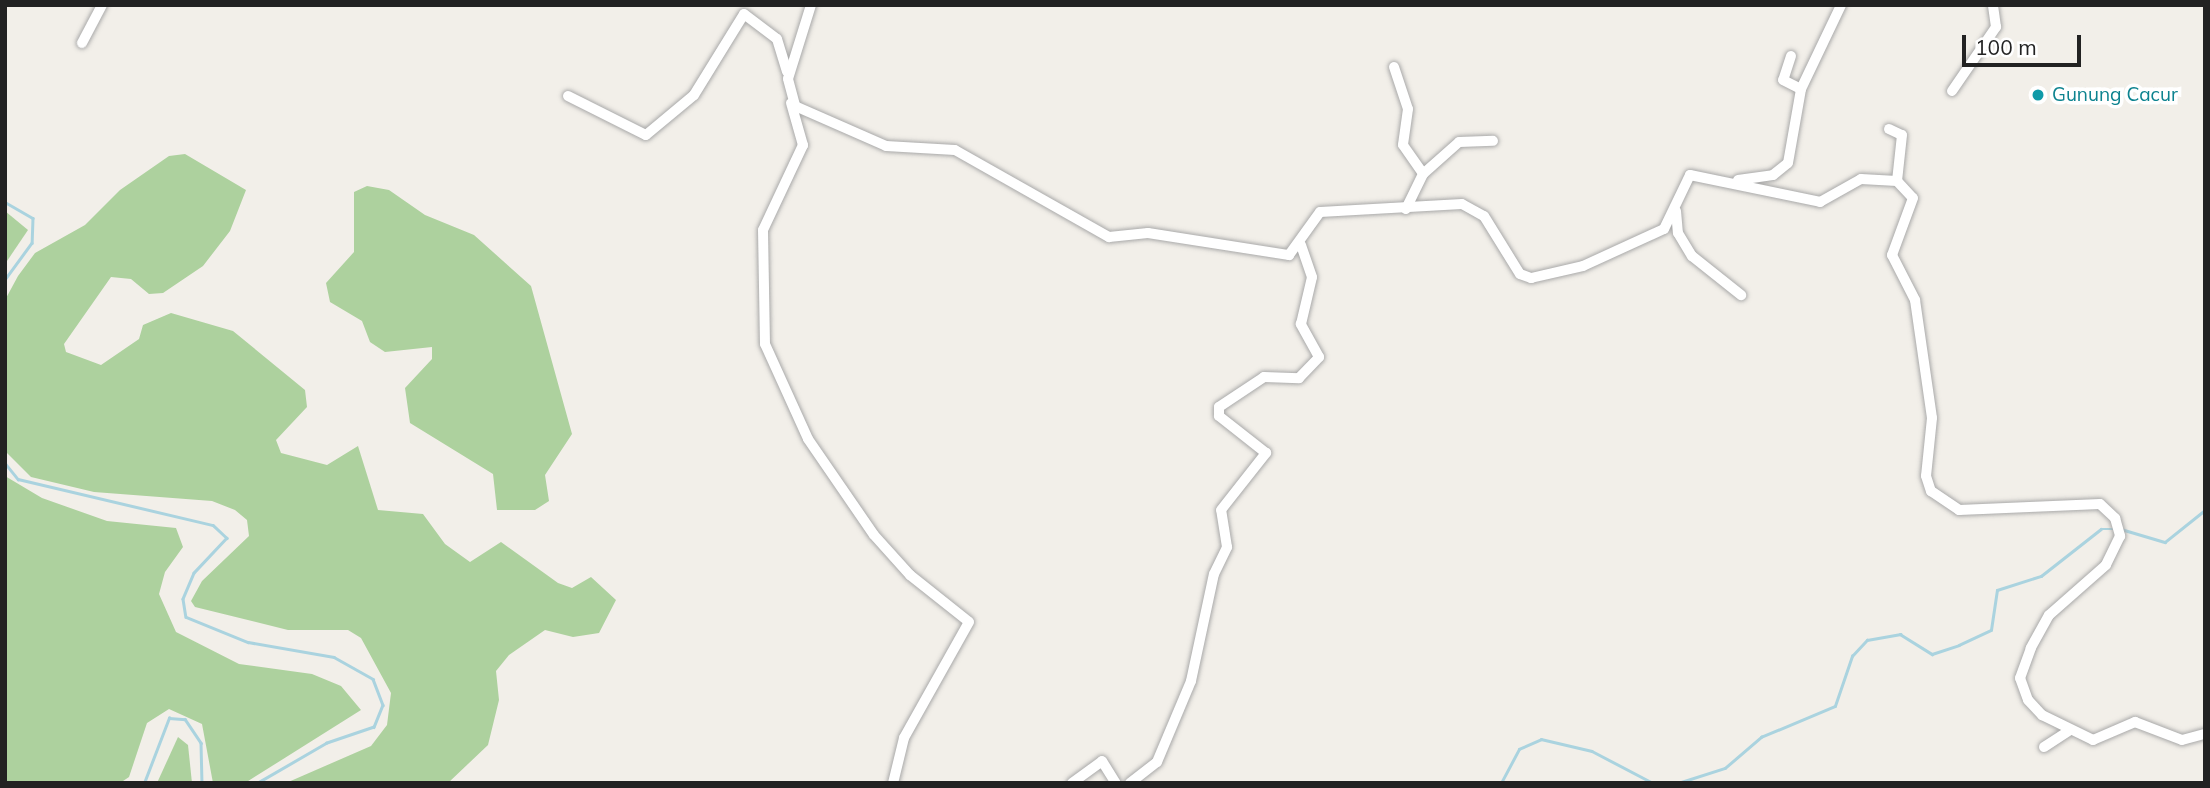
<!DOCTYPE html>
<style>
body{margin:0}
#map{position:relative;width:2210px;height:788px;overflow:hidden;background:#f2efe9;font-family:Mulish,sans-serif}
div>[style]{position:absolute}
.forest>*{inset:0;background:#add19e}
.stream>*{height:2.5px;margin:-1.25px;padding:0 1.25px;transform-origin:1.25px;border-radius:1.25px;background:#aad3df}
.roads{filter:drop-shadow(0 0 2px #a9a9a9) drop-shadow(0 0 2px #a9a9a9)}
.minor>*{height:10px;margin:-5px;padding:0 5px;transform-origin:5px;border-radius:5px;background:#fff}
.dots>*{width:19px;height:19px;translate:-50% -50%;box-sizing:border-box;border:4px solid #fff;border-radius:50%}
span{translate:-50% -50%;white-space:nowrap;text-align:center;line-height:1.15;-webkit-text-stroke:7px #fff;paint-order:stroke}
.culture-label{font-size:19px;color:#0d838f}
.left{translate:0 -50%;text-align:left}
.frame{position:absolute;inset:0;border:7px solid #222;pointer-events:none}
.scale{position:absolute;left:1962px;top:35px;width:119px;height:32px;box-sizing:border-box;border:4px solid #222;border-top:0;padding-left:9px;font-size:21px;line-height:24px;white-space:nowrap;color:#222;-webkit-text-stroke:5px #fff;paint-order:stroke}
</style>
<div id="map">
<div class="forest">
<i style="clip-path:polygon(185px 154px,246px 190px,230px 231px,203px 266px,163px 293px,149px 294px,131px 279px,111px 277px,64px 344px,66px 352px,101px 365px,139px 339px,143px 325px,171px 313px,233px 331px,305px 390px,307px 407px,276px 440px,281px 453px,327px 465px,358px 446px,378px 510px,423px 514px,445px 544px,470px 562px,501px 542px,558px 583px,572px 588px,591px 577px,616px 600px,599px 633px,573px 637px,545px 630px,509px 655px,496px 671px,499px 700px,488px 745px,448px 783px,286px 783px,371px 746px,387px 725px,391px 693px,361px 638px,348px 630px,288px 630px,195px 607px,191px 601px,202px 581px,249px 536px,247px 520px,235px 510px,212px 501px,94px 492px,31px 477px,5px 451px,5px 300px,18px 276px,35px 253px,85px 225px,120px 190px,169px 156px)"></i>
<i style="clip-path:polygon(367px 186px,389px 190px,425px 215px,474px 235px,531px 286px,572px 434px,545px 475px,549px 501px,535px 510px,497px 510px,493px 474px,410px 423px,405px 388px,432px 359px,432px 347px,385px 352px,370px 342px,362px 321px,330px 302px,326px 283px,354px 252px,354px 192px)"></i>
<i style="clip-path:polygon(5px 211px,28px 230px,5px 264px)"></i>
<i style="clip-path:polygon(5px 476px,42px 498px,107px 521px,176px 528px,183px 547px,165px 572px,159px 594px,176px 632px,239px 664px,312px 674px,341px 686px,361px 710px,245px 783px,213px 783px,202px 724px,169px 709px,147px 723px,129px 777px,120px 783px,5px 783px)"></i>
<i style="clip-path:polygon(178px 737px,188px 745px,192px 783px,157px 783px)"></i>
</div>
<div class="stream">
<i style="left:5px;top:202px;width:32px;rotate:30deg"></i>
<i style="left:33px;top:218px;width:25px;rotate:92deg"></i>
<i style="left:32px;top:243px;width:46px;rotate:126.1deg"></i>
<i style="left:5px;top:463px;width:21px;rotate:51deg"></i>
<i style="left:18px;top:479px;width:200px;rotate:13.3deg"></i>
<i style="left:213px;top:525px;width:19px;rotate:43deg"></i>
<i style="left:227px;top:538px;width:48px;rotate:133.3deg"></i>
<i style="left:194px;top:573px;width:28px;rotate:113deg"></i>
<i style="left:183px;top:599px;width:18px;rotate:81deg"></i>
<i style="left:186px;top:617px;width:67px;rotate:22deg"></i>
<i style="left:248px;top:642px;width:87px;rotate:9.9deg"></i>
<i style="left:334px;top:657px;width:45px;rotate:29.4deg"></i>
<i style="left:373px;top:679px;width:28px;rotate:69deg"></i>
<i style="left:383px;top:705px;width:24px;rotate:112deg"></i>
<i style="left:374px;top:727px;width:50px;rotate:161.2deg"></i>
<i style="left:327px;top:743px;width:80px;rotate:149.9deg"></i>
<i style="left:2121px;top:529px;width:46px;rotate:16.5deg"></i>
<i style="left:2165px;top:542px;width:51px;rotate:-38.7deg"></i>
<i style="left:144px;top:783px;width:70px;rotate:-69deg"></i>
<i style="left:169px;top:718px;width:16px;rotate:4deg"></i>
<i style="left:185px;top:719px;width:29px;rotate:56deg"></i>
<i style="left:201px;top:743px;width:40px;rotate:88.6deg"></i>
<i style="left:1501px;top:783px;width:38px;rotate:-62deg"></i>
<i style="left:1519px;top:749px;width:24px;rotate:-24deg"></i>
<i style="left:1541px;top:739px;width:52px;rotate:13.2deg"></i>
<i style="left:1592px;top:751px;width:69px;rotate:27.7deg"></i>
<i style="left:1678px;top:783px;width:49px;rotate:-17.7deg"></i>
<i style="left:1725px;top:768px;width:48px;rotate:-40.7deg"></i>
<i style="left:1761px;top:737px;width:80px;rotate:-22.7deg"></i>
<i style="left:1835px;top:706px;width:53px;rotate:-71.2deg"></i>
<i style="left:1852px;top:656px;width:22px;rotate:-47deg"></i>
<i style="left:1867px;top:640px;width:34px;rotate:-10deg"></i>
<i style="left:1900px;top:634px;width:38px;rotate:32deg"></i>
<i style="left:1932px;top:654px;width:28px;rotate:-18deg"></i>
<i style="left:1959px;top:645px;width:35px;rotate:-25deg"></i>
<i style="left:1991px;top:630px;width:40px;rotate:-81.5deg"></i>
<i style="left:1997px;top:590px;width:46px;rotate:-17.7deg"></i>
<i style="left:2041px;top:576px;width:76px;rotate:-38.1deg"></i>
<i style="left:2101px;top:529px;width:14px"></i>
</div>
<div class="roads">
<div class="minor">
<i style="left:811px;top:5px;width:77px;rotate:107.3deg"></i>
<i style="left:788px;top:79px;width:28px;rotate:75deg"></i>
<i style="left:795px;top:106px;width:99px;rotate:23.7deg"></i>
<i style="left:886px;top:146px;width:69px;rotate:3.3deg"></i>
<i style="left:955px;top:150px;width:177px;rotate:29.5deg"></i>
<i style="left:1109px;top:237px;width:39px;rotate:-6deg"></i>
<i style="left:1148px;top:233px;width:143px;rotate:8.9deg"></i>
<i style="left:1289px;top:255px;width:53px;rotate:-54.2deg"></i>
<i style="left:1320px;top:212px;width:142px;rotate:-3.2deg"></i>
<i style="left:1462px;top:204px;width:25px;rotate:29deg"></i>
<i style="left:1484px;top:216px;width:68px;rotate:58.2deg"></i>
<i style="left:1520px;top:274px;width:12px;rotate:20deg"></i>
<i style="left:1531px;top:278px;width:53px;rotate:-13deg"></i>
<i style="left:1583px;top:266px;width:89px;rotate:-24.6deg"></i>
<i style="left:1664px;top:229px;width:60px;rotate:-64.3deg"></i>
<i style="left:1690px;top:175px;width:133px;rotate:11.7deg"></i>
<i style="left:1820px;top:202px;width:47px;rotate:-29.3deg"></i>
<i style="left:1861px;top:179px;width:36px;rotate:3deg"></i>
<i style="left:1897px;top:181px;width:23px;rotate:47deg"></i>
<i style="left:1913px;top:198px;width:61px;rotate:110.2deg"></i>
<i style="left:1892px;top:255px;width:51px;rotate:62.9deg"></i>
<i style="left:1915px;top:300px;width:119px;rotate:81.8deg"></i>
<i style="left:1932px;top:418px;width:58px;rotate:95.9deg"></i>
<i style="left:1926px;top:476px;width:16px;rotate:72deg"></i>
<i style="left:1931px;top:491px;width:34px;rotate:34deg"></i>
<i style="left:1959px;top:510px;width:141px;rotate:-2.4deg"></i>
<i style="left:2100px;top:504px;width:21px;rotate:43deg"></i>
<i style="left:2115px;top:518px;width:19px;rotate:74deg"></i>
<i style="left:2120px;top:536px;width:32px;rotate:116deg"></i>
<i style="left:2106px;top:565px;width:76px;rotate:138.7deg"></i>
<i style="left:2049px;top:615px;width:38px;rotate:119deg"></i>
<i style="left:2031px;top:648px;width:32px;rotate:110deg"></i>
<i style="left:2020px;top:678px;width:23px;rotate:70deg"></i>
<i style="left:2028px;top:700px;width:21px;rotate:47deg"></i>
<i style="left:2042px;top:715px;width:57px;rotate:26.1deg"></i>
<i style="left:2093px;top:740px;width:46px;rotate:-23.2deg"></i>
<i style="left:2135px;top:722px;width:50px;rotate:21deg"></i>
<i style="left:2182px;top:740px;width:24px;rotate:-15deg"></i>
<i style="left:82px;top:43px;width:43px;rotate:-62.2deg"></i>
<i style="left:1791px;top:56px;width:25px;rotate:108deg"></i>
<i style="left:1783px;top:80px;width:20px;rotate:27deg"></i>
<i style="left:1394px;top:67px;width:44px;rotate:71.6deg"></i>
<i style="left:1408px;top:109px;width:36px;rotate:98deg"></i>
<i style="left:1403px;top:145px;width:35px;rotate:55deg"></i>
<i style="left:1423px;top:174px;width:39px;rotate:116deg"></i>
<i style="left:1952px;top:91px;width:78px;rotate:-55.5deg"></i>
<i style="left:1996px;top:27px;width:22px;rotate:-98deg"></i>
<i style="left:568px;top:96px;width:87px;rotate:26.6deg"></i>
<i style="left:646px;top:135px;width:62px;rotate:-39.8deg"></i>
<i style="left:694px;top:95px;width:95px;rotate:-58.3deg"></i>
<i style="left:744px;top:14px;width:41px;rotate:37.1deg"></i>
<i style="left:777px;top:39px;width:34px;rotate:73deg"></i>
<i style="left:791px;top:103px;width:44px;rotate:74.1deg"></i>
<i style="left:803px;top:145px;width:94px;rotate:115.2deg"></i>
<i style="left:763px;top:230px;width:114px;rotate:89deg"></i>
<i style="left:765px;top:344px;width:104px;rotate:65.6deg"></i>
<i style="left:808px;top:439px;width:116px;rotate:55.5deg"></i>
<i style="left:874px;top:535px;width:54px;rotate:48deg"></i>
<i style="left:910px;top:575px;width:75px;rotate:38.5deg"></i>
<i style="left:969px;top:622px;width:133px;rotate:119.3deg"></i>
<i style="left:904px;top:738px;width:46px;rotate:103.7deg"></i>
<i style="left:1889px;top:129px;width:14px;rotate:25deg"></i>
<i style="left:1902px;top:135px;width:46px;rotate:96.2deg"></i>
<i style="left:1423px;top:174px;width:48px;rotate:-41.6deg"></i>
<i style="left:1459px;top:142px;width:34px;rotate:-2deg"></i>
<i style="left:1738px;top:180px;width:35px;rotate:-8deg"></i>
<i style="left:1773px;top:175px;width:19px;rotate:-39deg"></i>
<i style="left:1788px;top:163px;width:75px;rotate:-80deg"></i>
<i style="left:1801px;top:89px;width:93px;rotate:-64.5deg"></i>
<i style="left:1676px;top:211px;width:22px;rotate:85deg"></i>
<i style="left:1678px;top:233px;width:27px;rotate:59deg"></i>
<i style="left:1692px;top:256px;width:63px;rotate:38.5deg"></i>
<i style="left:2044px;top:747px;width:31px;rotate:-33deg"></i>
<i style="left:1072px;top:783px;width:37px;rotate:-36deg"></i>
<i style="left:1102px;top:761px;width:26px;rotate:58deg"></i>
<i style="left:1130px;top:783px;width:34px;rotate:-38deg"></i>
<i style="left:1157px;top:762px;width:88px;rotate:-67.2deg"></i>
<i style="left:1191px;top:681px;width:109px;rotate:-77.9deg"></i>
<i style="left:1214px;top:574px;width:30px;rotate:-64deg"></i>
<i style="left:1227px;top:547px;width:37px;rotate:-99deg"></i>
<i style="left:1221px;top:510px;width:73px;rotate:-51.7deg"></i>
<i style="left:1266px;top:453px;width:60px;rotate:-141.8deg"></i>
<i style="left:1219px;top:416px;width:9px;rotate:-90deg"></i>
<i style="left:1219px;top:407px;width:54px;rotate:-33.7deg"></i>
<i style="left:1264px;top:377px;width:35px;rotate:2deg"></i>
<i style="left:1299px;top:378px;width:29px;rotate:-46deg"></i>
<i style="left:1319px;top:357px;width:38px;rotate:-119deg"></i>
<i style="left:1301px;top:324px;width:48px;rotate:-76.8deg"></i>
<i style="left:1312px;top:277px;width:34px;rotate:-109deg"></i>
</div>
</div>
<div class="dots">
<i style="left:2038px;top:95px;background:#0f9aa8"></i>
</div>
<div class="culture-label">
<span class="left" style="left:2052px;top:95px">Gunung Cacur</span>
</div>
<div class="frame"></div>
<div class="scale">100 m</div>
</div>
